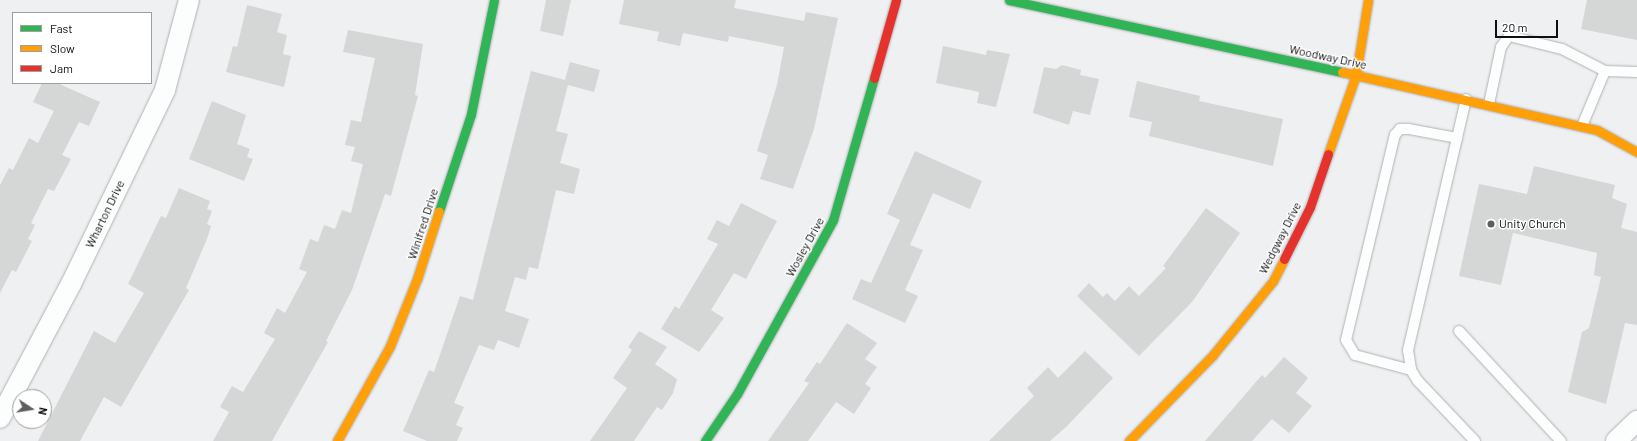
<!DOCTYPE html>
<style>
body{margin:0}
#map{position:relative;width:1637px;height:441px;overflow:hidden;background:#eef0f2;font-family:Barlow,sans-serif}
div>[style]{position:absolute}
.building>*{inset:0;background:#d5d6d6}
.roads{filter:drop-shadow(0 0 1px #b0b1b3) drop-shadow(0 0 1px #b0b1b3)}
.lane>*{height:10px;margin:-5px;padding:0 5px;transform-origin:5px;border-radius:5px;background:#fcfdfd}
.street>*{height:20px;margin:-10px;padding:0 10px;transform-origin:10px;border-radius:10px;background:#fcfdfd}
.fast>*{height:9px;margin:-4.5px;padding:0 4.5px;transform-origin:4.5px;border-radius:4.5px;background:#30b455}
.slow>*{height:9px;margin:-4.5px;padding:0 4.5px;transform-origin:4.5px;border-radius:4.5px;background:#ff9f0a}
.jam>*{height:9px;margin:-4.5px;padding:0 4.5px;transform-origin:4.5px;border-radius:4.5px;background:#e5322d}
.dots>*{width:11px;height:11px;translate:-50% -50%;box-sizing:border-box;border:2px solid #fff;border-radius:50%}
span{translate:-50% -50%;white-space:nowrap;text-align:center;line-height:1.15;-webkit-text-stroke:3px #fff;paint-order:stroke}
.street-label{font-size:12px;color:#0e0f10}
.poi-label{font-size:12px;color:#0e0f10}
.left{translate:0 -50%;text-align:left}
.legend{position:absolute;left:12px;top:12px;width:140px;height:72px;box-sizing:border-box;background:#fff;border:1px solid #9f9f9f;margin:0;padding:5px 7px;list-style:none;font-size:12px;color:#0e0f10}
.legend li{display:flex;align-items:center;gap:8px;height:20px}
.legend b{width:20px;border:1px solid #9f9f9f}
.north{position:absolute;left:12px;top:389px;width:40px;height:40px;box-sizing:border-box;background:#fff;border:1px solid #9f9f9f;border-radius:50%;rotate:102deg;font-size:11px;font-weight:700;line-height:16px;text-align:center;color:#0e0f10}
.north::after{content:'';display:block;margin:auto;width:14px;height:18px;background:#5c5e5f;clip-path:polygon(50% 0,100% 100%,50% 72%,0 100%)}
.scale{position:absolute;left:1495px;top:20px;width:63px;height:18px;box-sizing:border-box;border:2px solid #0e0f10;border-top:0;padding-left:5px;font-size:12px;line-height:14px;white-space:nowrap;color:#0e0f10;-webkit-text-stroke:3px #fff;paint-order:stroke}
</style>
<div id="map">
<div class="building">
<i style="clip-path:polygon(546px 0,571px 0,563px 36px,540px 31px)"></i>
<i style="clip-path:polygon(624px 0,736px 0,734px 8px,804px 21px,806px 12px,838px 18px,814px 129px,793px 189px,760px 179px,768px 155px,757px 151px,777px 85px,784px 47px,729px 36px,728px 42px,683px 33px,680px 46px,657px 41px,659px 32px,619px 24px)"></i>
<i style="clip-path:polygon(1587px 0,1637px 0,1637px 40px,1581px 29px)"></i>
<i style="clip-path:polygon(247px 5px,282px 14px,277px 32px,287px 35px,283px 54px,291px 56px,284px 87px,226px 72px,233px 46px,237px 47px)"></i>
<i style="clip-path:polygon(348px 30px,423px 44px,415px 95px,418px 96px,391px 196px,385px 194px,352px 290px,326px 341px,328px 342px,272px 441px,213px 441px,229px 412px,220px 407px,232px 386px,243px 392px,275px 339px,264px 333px,277px 308px,285px 313px,307px 272px,299px 269px,310px 239px,318px 242px,324px 225px,335px 229px,342px 210px,351px 213px,363px 164px,351px 161px,355px 147px,345px 145px,351px 120px,361px 122px,375px 58px,343px 52px)"></i>
<i style="clip-path:polygon(943px 46px,986px 55px,987px 50px,1010px 54px,996px 107px,977px 103px,979px 92px,936px 83px)"></i>
<i style="clip-path:polygon(570px 62px,600px 70px,594px 92px,568px 85px,556px 131px,568px 134px,560px 163px,580px 169px,574px 194px,556px 190px,538px 269px,529px 267px,526px 280px,515px 277px,505px 311px,529px 319px,519px 348px,498px 340px,494px 350px,479px 345px,454px 403px,464px 407px,456px 425px,463px 428px,457px 441px,427px 441px,403px 431px,429px 370px,434px 372px,460px 296px,473px 300px,531px 71px,565px 80px)"></i>
<i style="clip-path:polygon(1062px 65px,1081px 70px,1080px 75px,1099px 79px,1090px 115px,1073px 111px,1069px 125px,1033px 113px,1044px 67px,1056px 69px)"></i>
<i style="clip-path:polygon(1137px 81px,1200px 96px,1199px 101px,1283px 119px,1273px 166px,1149px 136px,1152px 122px,1129px 117px)"></i>
<i style="clip-path:polygon(42px 83px,57px 83px,100px 102px,89px 126px,79px 122px,62px 155px,71px 159px,54px 191px,48px 189px,31px 223px,35px 225px,28px 239px,32px 241px,16px 272px,12px 270px,0 293px,0 185px,9px 168px,13px 170px,29px 138px,38px 143px,54px 111px,33px 102px)"></i>
<i style="clip-path:polygon(212px 101px,246px 115px,237px 144px,250px 149px,247px 157px,253px 159px,244px 181px,189px 159px)"></i>
<i style="clip-path:polygon(915px 151px,982px 181px,970px 209px,933px 193px,910px 245px,923px 250px,905px 290px,918px 296px,905px 323px,852px 299px,861px 279px,871px 283px,900px 220px,887px 214px)"></i>
<i style="clip-path:polygon(1534px 166px,1615px 185px,1612px 198px,1627px 204px,1621px 228px,1637px 232px,1637px 325px,1625px 323px,1606px 404px,1568px 392px,1582px 332px,1589px 328px,1601px 277px,1594px 275px,1597px 253px,1513px 233px,1501px 285px,1459px 276px,1479px 184px,1527px 194px)"></i>
<i style="clip-path:polygon(179px 188px,210px 201px,207px 209px,212px 211px,207px 224px,211px 226px,207px 239px,186px 288px,189px 290px,121px 407px,104px 397px,80px 441px,38px 441px,94px 331px,115px 343px,144px 293px,128px 284px,161px 216px,166px 218px)"></i>
<i style="clip-path:polygon(741px 203px,777px 221px,746px 279px,734px 273px,711px 310px,724px 318px,699px 352px,661px 329px,675px 306px,679px 309px,718px 244px,707px 239px,717px 220px,729px 226px)"></i>
<i style="clip-path:polygon(1206px 208px,1240px 233px,1192px 302px,1139px 356px,1077px 296px,1089px 283px,1103px 297px,1107px 293px,1115px 301px,1129px 286px,1139px 296px,1166px 268px,1163px 266px)"></i>
<i style="clip-path:polygon(847px 323px,877px 343px,865px 359px,877px 367px,865px 384px,871px 388px,854px 414px,836px 402px,808px 441px,768px 441px,809px 383px,804px 381px,817px 362px,820px 364px)"></i>
<i style="clip-path:polygon(639px 331px,667px 347px,655px 364px,677px 379px,673px 393px,662px 410px,657px 407px,634px 441px,590px 441px,627px 388px,613px 378px,632px 350px,628px 347px)"></i>
<i style="clip-path:polygon(1085px 351px,1113px 378px,1066px 427px,1050px 441px,989px 441px,1034px 396px,1027px 388px,1048px 367px,1058px 378px)"></i>
<i style="clip-path:polygon(1284px 357px,1308px 378px,1296px 393px,1312px 406px,1289px 433px,1272px 419px,1252px 441px,1205px 441px,1262px 375px,1265px 378px)"></i>
</div>
<div class="roads">
<div class="lane">
<i style="left:1466px;top:99px;width:258px;rotate:103deg"></i>
<i style="left:1408px;top:350px;width:20px;rotate:81deg"></i>
<i style="left:1411px;top:370px;width:13px;rotate:58deg"></i>
<i style="left:1418px;top:381px;width:83px;rotate:46.5deg"></i>
<i style="left:1489px;top:104px;width:58px;rotate:-78.1deg"></i>
<i style="left:1501px;top:47px;width:14px;rotate:-54deg"></i>
<i style="left:1509px;top:36px;width:55px;rotate:13.8deg"></i>
<i style="left:1562px;top:49px;width:48px;rotate:27.1deg"></i>
<i style="left:1582px;top:126px;width:60px;rotate:-67.3deg"></i>
<i style="left:1605px;top:71px;width:32px;rotate:2deg"></i>
<i style="left:1459px;top:331px;width:150px;rotate:47.2deg"></i>
<i style="left:1411px;top:370px;width:58px;rotate:-165deg"></i>
<i style="left:1355px;top:355px;width:17px;rotate:-121deg"></i>
<i style="left:1346px;top:340px;width:211px;rotate:-76.6deg"></i>
<i style="left:1395px;top:135px;width:8px;rotate:-50deg"></i>
<i style="left:1400px;top:129px;width:9px"></i>
<i style="left:1409px;top:129px;width:49px;rotate:10.6deg"></i>
</div>
<div class="street">
<i style="left:0;top:418px;width:152px;rotate:-62.1deg"></i>
<i style="left:71px;top:284px;width:216px;rotate:-64.1deg"></i>
<i style="left:165px;top:90px;width:93px;rotate:-75.1deg"></i>
<i style="left:1616px;top:441px;width:29px;rotate:-44deg"></i>
</div>
<div class="fast">
<i style="left:1009px;top:0;width:341px;rotate:12.2deg"></i>
<i style="left:439px;top:211px;width:102px;rotate:-71.7deg"></i>
<i style="left:471px;top:114px;width:116px;rotate:-78.6deg"></i>
<i style="left:705px;top:441px;width:57px;rotate:-55.8deg"></i>
<i style="left:737px;top:394px;width:199px;rotate:-61.1deg"></i>
<i style="left:833px;top:220px;width:148px;rotate:-73.9deg"></i>
</div>
<div class="slow">
<i style="left:1342px;top:72px;width:262px;rotate:12.8deg"></i>
<i style="left:1597px;top:130px;width:46px;rotate:28.8deg"></i>
<i style="left:1328px;top:154px;width:84px;rotate:-70.5deg"></i>
<i style="left:1356px;top:75px;width:76px;rotate:-80.9deg"></i>
<i style="left:337px;top:441px;width:109px;rotate:-60.8deg"></i>
<i style="left:390px;top:346px;width:72px;rotate:-68.1deg"></i>
<i style="left:417px;top:279px;width:71px;rotate:-72.1deg"></i>
<i style="left:1129px;top:441px;width:119px;rotate:-45.7deg"></i>
<i style="left:1212px;top:356px;width:97px;rotate:-50.9deg"></i>
<i style="left:1273px;top:281px;width:25px;rotate:-63deg"></i>
</div>
<div class="jam">
<i style="left:874px;top:78px;width:81px;rotate:-74.2deg"></i>
<i style="left:1284px;top:259px;width:58px;rotate:-63.4deg"></i>
<i style="left:1310px;top:207px;width:56px;rotate:-71.2deg"></i>
</div>
</div>
<div class="dots">
<i style="left:1491px;top:224px;background:#5c5e5f"></i>
</div>
<div class="street-label">
<span style="left:1328px;top:57px;rotate:12deg">Woodway Drive</span>
<span style="left:105px;top:214px;rotate:-64deg">Wharton Drive</span>
<span style="left:423px;top:224px;rotate:-72deg">Winifred Drive</span>
<span style="left:1280px;top:238px;rotate:-63deg">Wedgway Drive</span>
<span style="left:805px;top:247px;rotate:-61deg">Wosley Drive</span>
</div>
<div class="poi-label">
<span class="left" style="left:1499px;top:224px">Unity Church</span>
</div>
<ul class="legend">
<li><b style="height:5px;background:#30b455"></b>Fast</li>
<li><b style="height:5px;background:#ff9f0a"></b>Slow</li>
<li><b style="height:5px;background:#e5322d"></b>Jam</li>
</ul>
<div class="north">N</div>
<div class="scale">20 m</div>
</div>
